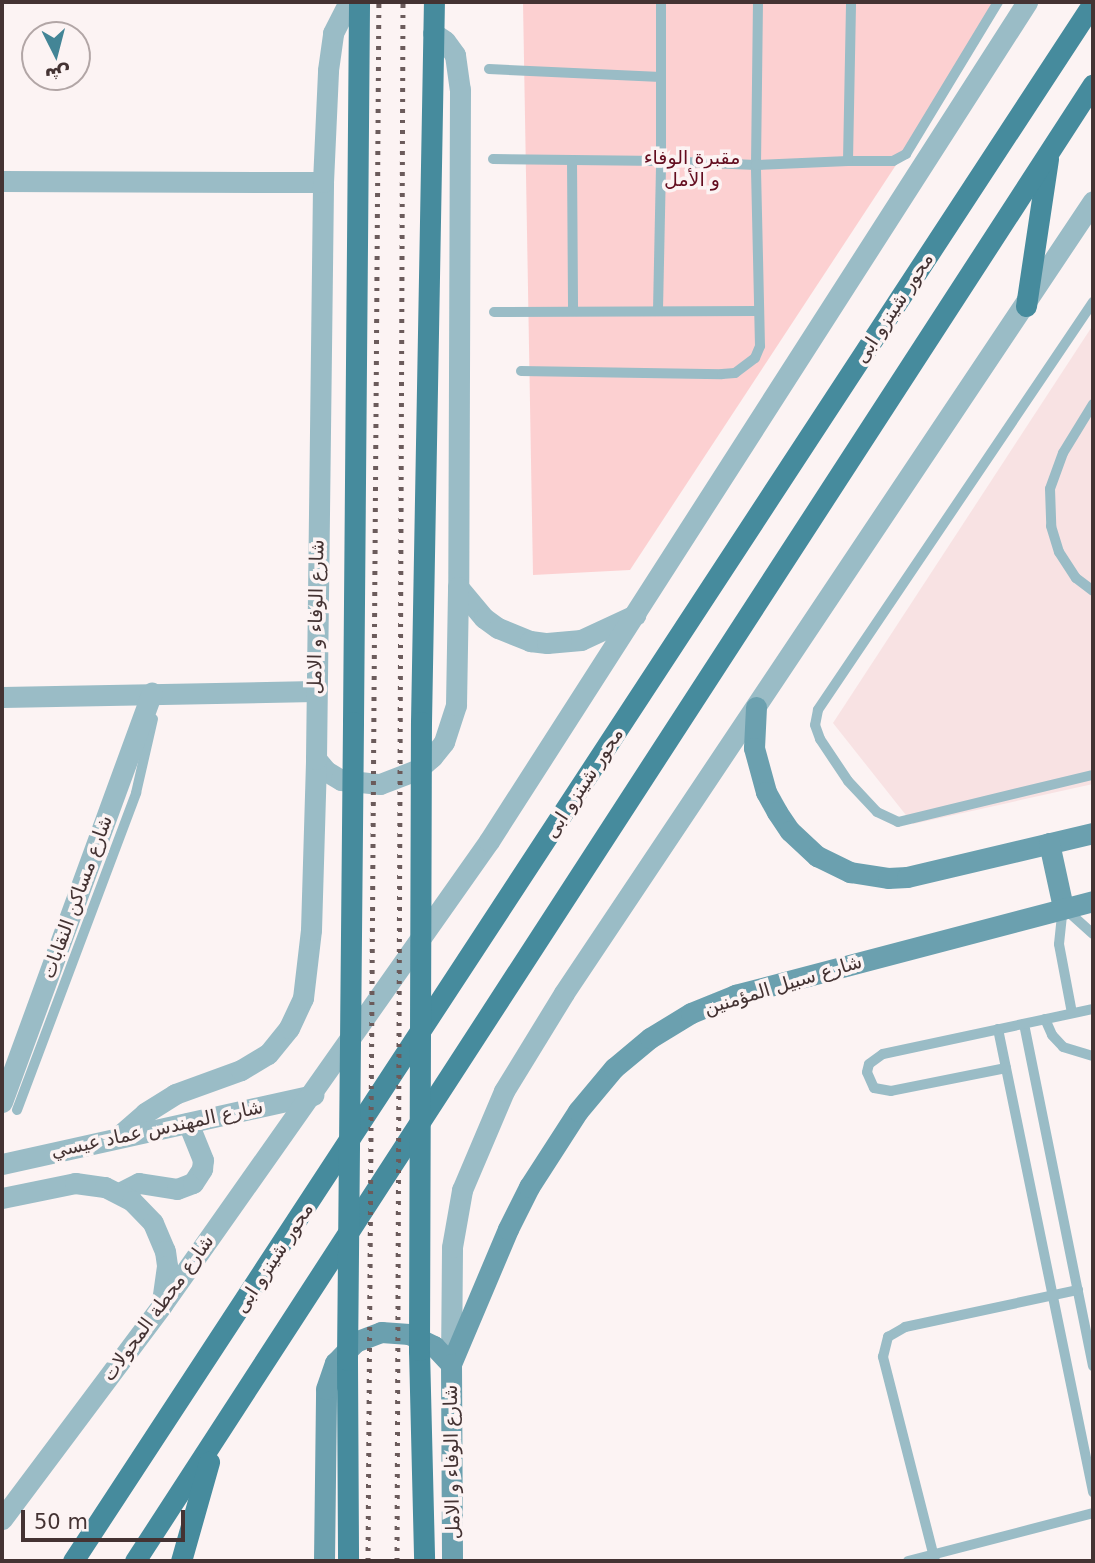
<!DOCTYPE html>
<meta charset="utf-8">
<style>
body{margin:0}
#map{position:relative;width:1095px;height:1563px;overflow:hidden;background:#fcf3f3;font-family:"DejaVu Sans",Vazirmatn,sans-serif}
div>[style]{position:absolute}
.built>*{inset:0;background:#f8e2e3}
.green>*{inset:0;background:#fcd0d1}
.service>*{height:10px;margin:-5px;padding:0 5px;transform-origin:5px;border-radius:5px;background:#9abcc6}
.minor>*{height:21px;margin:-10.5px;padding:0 10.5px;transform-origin:10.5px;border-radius:10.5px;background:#9abcc6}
.tertiary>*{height:21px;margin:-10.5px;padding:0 10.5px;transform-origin:10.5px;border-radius:10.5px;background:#9abcc6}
.secondary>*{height:21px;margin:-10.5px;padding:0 10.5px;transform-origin:10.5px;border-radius:10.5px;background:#6ba0af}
.primary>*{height:21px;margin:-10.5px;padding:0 10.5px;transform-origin:10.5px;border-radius:10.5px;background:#468b9d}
.rail>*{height:5px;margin-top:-2.5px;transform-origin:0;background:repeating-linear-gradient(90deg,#6b5b5b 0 3.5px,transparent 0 10.5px)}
.primary-bridge>*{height:21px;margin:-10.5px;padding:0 10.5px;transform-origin:10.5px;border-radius:10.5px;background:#468b9d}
span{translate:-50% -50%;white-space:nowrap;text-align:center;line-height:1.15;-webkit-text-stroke:7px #fcf3f3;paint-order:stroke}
.park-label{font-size:19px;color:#630d1f}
.street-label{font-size:19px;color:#433}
.frame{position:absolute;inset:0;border:4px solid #433;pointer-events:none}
.north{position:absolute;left:21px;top:21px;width:70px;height:70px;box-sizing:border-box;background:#fcf3f3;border:2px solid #b2a6a6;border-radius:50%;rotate:174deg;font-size:19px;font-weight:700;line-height:28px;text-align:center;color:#433}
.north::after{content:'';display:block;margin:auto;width:24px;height:32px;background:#438596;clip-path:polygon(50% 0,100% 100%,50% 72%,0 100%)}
.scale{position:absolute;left:21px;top:1510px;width:164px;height:32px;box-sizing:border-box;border:4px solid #433;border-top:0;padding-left:9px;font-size:21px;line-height:24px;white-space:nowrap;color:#433;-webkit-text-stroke:5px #fcf3f3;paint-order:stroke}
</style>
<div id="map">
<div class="built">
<i style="clip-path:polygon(1093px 325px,1093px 784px,913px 824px,833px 723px)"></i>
</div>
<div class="green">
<i style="clip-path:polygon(523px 2px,1003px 2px,630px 570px,533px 575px)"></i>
</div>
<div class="service">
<i style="left:489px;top:69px;width:172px;rotate:2.7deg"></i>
<i style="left:493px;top:159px;width:168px;rotate:0.7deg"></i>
<i style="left:661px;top:161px;width:159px;rotate:-90deg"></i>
<i style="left:572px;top:160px;width:151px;rotate:89.6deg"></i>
<i style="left:848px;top:161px;width:45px"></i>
<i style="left:893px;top:161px;width:15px;rotate:-28deg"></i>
<i style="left:906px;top:154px;width:178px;rotate:-58.8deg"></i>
<i style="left:1093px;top:302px;width:492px;rotate:124deg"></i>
<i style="left:818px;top:710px;width:15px;rotate:101deg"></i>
<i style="left:815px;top:725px;width:15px;rotate:70deg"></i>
<i style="left:820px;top:739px;width:50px;rotate:56.3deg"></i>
<i style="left:848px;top:781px;width:42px;rotate:46.9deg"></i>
<i style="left:877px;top:812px;width:23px;rotate:25deg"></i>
<i style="left:898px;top:822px;width:201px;rotate:-13.6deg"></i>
<i style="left:658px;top:310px;width:149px;rotate:-88.8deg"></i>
<i style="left:661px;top:161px;width:95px;rotate:2.4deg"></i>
<i style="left:756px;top:165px;width:163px;rotate:-89.3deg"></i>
<i style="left:494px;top:312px;width:264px;rotate:-0.2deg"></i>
<i style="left:521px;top:371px;width:201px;rotate:0.9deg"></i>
<i style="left:722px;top:374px;width:13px;rotate:-4deg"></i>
<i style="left:735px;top:373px;width:25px;rotate:-37deg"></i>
<i style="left:755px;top:358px;width:13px;rotate:-67deg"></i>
<i style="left:760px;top:346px;width:181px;rotate:-91.3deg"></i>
<i style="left:756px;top:165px;width:92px;rotate:-2.5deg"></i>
<i style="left:848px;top:161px;width:159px;rotate:-88.9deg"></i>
<i style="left:1093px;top:404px;width:57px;rotate:121.5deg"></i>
<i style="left:1063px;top:453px;width:38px;rotate:110deg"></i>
<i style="left:1050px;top:489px;width:37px;rotate:88deg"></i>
<i style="left:1051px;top:526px;width:27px;rotate:73deg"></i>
<i style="left:1059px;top:552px;width:31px;rotate:57deg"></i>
<i style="left:1076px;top:578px;width:21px;rotate:37deg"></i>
<i style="left:1072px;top:1013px;width:70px;rotate:-100.7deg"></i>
<i style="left:1059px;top:944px;width:37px;rotate:-84deg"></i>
<i style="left:1063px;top:907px;width:40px;rotate:42deg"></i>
<i style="left:1045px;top:1019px;width:17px;rotate:66deg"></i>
<i style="left:1052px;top:1035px;width:16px;rotate:47deg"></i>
<i style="left:1063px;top:1047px;width:31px;rotate:17deg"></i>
<i style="left:1024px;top:1024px;width:349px;rotate:78.6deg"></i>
<i style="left:998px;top:1029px;width:473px;rotate:78.4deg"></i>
<i style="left:1006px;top:1068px;width:117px;rotate:168.7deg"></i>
<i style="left:891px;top:1091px;width:17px;rotate:-170deg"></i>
<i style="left:874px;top:1088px;width:17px;rotate:-114deg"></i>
<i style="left:867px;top:1072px;width:8px;rotate:-76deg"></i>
<i style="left:869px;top:1064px;width:17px;rotate:-36deg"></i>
<i style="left:883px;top:1054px;width:215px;rotate:-12.1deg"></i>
<i style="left:17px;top:1110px;width:339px;rotate:-69.4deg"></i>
<i style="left:136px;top:793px;width:76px;rotate:-77.1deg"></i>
<i style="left:908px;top:1561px;width:191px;rotate:-14.5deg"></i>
<i style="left:935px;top:1561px;width:211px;rotate:-104.3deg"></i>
<i style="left:883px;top:1357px;width:21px;rotate:-76deg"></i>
<i style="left:888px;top:1337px;width:20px;rotate:-30deg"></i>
<i style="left:905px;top:1327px;width:177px;rotate:-12.1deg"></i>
</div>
<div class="minor">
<i style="left:2px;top:181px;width:321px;rotate:0.2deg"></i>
<i style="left:2px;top:697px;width:313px;rotate:-1.1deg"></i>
<i style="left:2px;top:1102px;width:436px;rotate:-69.9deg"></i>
</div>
<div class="tertiary">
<i style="left:433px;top:33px;width:14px;rotate:34deg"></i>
<i style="left:445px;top:41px;width:17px;rotate:54deg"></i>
<i style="left:455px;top:55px;width:34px;rotate:82deg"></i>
<i style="left:460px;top:89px;width:498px;rotate:90.2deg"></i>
<i style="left:458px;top:587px;width:40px;rotate:50deg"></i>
<i style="left:484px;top:618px;width:17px;rotate:36deg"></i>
<i style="left:498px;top:628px;width:35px;rotate:22deg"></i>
<i style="left:530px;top:641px;width:17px;rotate:7deg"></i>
<i style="left:547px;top:643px;width:34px;rotate:-5deg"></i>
<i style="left:581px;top:640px;width:60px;rotate:-24.8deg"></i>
<i style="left:316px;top:759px;width:16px;rotate:50deg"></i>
<i style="left:326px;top:771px;width:17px;rotate:31deg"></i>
<i style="left:341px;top:780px;width:39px;rotate:6deg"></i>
<i style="left:380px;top:784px;width:40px;rotate:-21deg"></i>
<i style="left:417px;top:770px;width:20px;rotate:-41deg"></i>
<i style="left:432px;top:757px;width:19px;rotate:-51deg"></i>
<i style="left:444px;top:742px;width:39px;rotate:-72deg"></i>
<i style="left:456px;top:705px;width:118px;rotate:-89deg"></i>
<i style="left:119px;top:1136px;width:35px;rotate:-41deg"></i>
<i style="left:145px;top:1113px;width:36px;rotate:-32deg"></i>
<i style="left:175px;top:1094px;width:70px;rotate:-20deg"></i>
<i style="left:241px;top:1070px;width:31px;rotate:-31deg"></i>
<i style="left:268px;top:1054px;width:33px;rotate:-51deg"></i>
<i style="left:289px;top:1028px;width:33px;rotate:-65deg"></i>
<i style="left:303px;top:998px;width:68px;rotate:-83.3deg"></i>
<i style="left:311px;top:930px;width:171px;rotate:-88.3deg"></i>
<i style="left:316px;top:759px;width:577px;rotate:-89.3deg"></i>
<i style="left:323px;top:182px;width:112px;rotate:-87.4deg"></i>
<i style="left:328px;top:70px;width:37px;rotate:-82deg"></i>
<i style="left:333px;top:33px;width:35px;rotate:-63deg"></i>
<i style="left:2px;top:1164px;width:319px;rotate:-12.5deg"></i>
<i style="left:119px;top:1193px;width:22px;rotate:-27deg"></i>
<i style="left:139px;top:1183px;width:38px;rotate:9deg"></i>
<i style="left:177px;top:1189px;width:17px;rotate:-21deg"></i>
<i style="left:193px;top:1183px;width:17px;rotate:-57deg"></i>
<i style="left:202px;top:1169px;width:9px;rotate:-84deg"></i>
<i style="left:203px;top:1160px;width:40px;rotate:-112deg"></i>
<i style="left:2px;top:1198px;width:75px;rotate:-11.6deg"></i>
<i style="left:75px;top:1183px;width:30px;rotate:8deg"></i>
<i style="left:105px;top:1187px;width:30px;rotate:27deg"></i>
<i style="left:132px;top:1201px;width:30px;rotate:46deg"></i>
<i style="left:153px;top:1223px;width:30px;rotate:67deg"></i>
<i style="left:165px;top:1251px;width:15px;rotate:82deg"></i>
<i style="left:167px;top:1266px;width:34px;rotate:98deg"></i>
<i style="left:451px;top:1364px;width:117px;rotate:-89.5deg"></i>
<i style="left:452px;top:1247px;width:58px;rotate:-80deg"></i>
<i style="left:462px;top:1190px;width:108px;rotate:-67deg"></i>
<i style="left:504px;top:1091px;width:115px;rotate:-58.5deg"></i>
<i style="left:564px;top:993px;width:952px;rotate:-56.26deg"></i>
<i style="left:2px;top:1519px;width:267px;rotate:-53.2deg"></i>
<i style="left:162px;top:1305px;width:568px;rotate:-54.83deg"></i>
<i style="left:489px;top:841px;width:997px;rotate:-57.33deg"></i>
</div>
<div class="secondary">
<i style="left:756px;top:707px;width:41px;rotate:92.8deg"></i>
<i style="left:754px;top:748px;width:46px;rotate:74.7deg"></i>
<i style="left:766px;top:792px;width:23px;rotate:61deg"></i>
<i style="left:777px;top:812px;width:23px;rotate:56deg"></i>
<i style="left:790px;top:831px;width:37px;rotate:43deg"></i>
<i style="left:817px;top:856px;width:37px;rotate:26deg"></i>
<i style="left:850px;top:872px;width:38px;rotate:9deg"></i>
<i style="left:888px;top:878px;width:19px;rotate:-3deg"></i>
<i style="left:907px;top:877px;width:191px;rotate:-13.3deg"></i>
<i style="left:1049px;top:843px;width:66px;rotate:77.7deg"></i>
<i style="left:451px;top:1364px;width:147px;rotate:-67.1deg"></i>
<i style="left:508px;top:1229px;width:47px;rotate:-63.4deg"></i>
<i style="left:529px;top:1187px;width:90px;rotate:-57.2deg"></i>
<i style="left:578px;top:1111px;width:56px;rotate:-50.1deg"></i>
<i style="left:614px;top:1068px;width:47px;rotate:-39.8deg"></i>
<i style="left:650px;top:1038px;width:48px;rotate:-31.4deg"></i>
<i style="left:691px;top:1013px;width:48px;rotate:-22.2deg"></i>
<i style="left:735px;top:995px;width:370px;rotate:-14.7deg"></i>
<i style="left:324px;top:1561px;width:172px;rotate:-89.3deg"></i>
<i style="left:326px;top:1389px;width:28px;rotate:-71deg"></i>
<i style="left:335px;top:1363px;width:29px;rotate:-46deg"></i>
<i style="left:355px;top:1342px;width:28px;rotate:-21deg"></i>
<i style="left:381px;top:1332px;width:28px;rotate:4deg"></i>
<i style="left:409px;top:1334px;width:28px;rotate:26deg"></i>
<i style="left:434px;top:1346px;width:25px;rotate:47deg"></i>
<i style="left:451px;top:1364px;width:197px;rotate:89.7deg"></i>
</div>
<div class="primary">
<i style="left:1026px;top:306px;width:149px;rotate:-81.5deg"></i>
<i style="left:353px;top:722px;width:720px;rotate:-89.52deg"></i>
<i style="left:421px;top:722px;width:720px;rotate:-88.97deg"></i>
<i style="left:419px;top:1350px;width:211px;rotate:88.6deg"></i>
<i style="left:347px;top:1360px;width:201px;rotate:89.7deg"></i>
<i style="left:73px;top:1561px;width:1862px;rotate:-56.79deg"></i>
<i style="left:135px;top:1561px;width:1760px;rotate:-57.03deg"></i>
<i style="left:181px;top:1561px;width:103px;rotate:-74.2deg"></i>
</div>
<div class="rail">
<i style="left:368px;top:1561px;width:1559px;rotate:-89.6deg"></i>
<i style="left:397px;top:1561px;width:1559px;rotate:-89.78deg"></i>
</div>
<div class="primary-bridge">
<i style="left:419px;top:1350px;width:628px;rotate:-89.82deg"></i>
<i style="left:347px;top:1360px;width:638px;rotate:-89.46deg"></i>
</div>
<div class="park-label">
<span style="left:692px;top:169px">مقبرة الوفاء<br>و الأمل</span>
</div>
<div class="street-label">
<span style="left:894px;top:308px;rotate:-57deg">محور شينزو ابى</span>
<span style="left:316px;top:617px;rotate:-89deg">شارع الوفاء و الامل</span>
<span style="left:584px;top:783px;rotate:-57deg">محور شينزو ابى</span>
<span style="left:77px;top:897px;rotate:-70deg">شارع مساكن النقابات</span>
<span style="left:783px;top:985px;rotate:-17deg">شارع سبيل المؤمنين</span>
<span style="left:157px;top:1129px;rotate:-12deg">شارع المهندس عماد عيسي</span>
<span style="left:274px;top:1258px;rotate:-57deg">محور شينزو ابى</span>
<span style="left:158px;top:1308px;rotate:-54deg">شارع محطة المحولات</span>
<span style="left:452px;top:1462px;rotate:-91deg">شارع الوفاء و الامل</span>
</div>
<div class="frame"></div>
<div class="north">ش</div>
<div class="scale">50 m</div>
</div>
